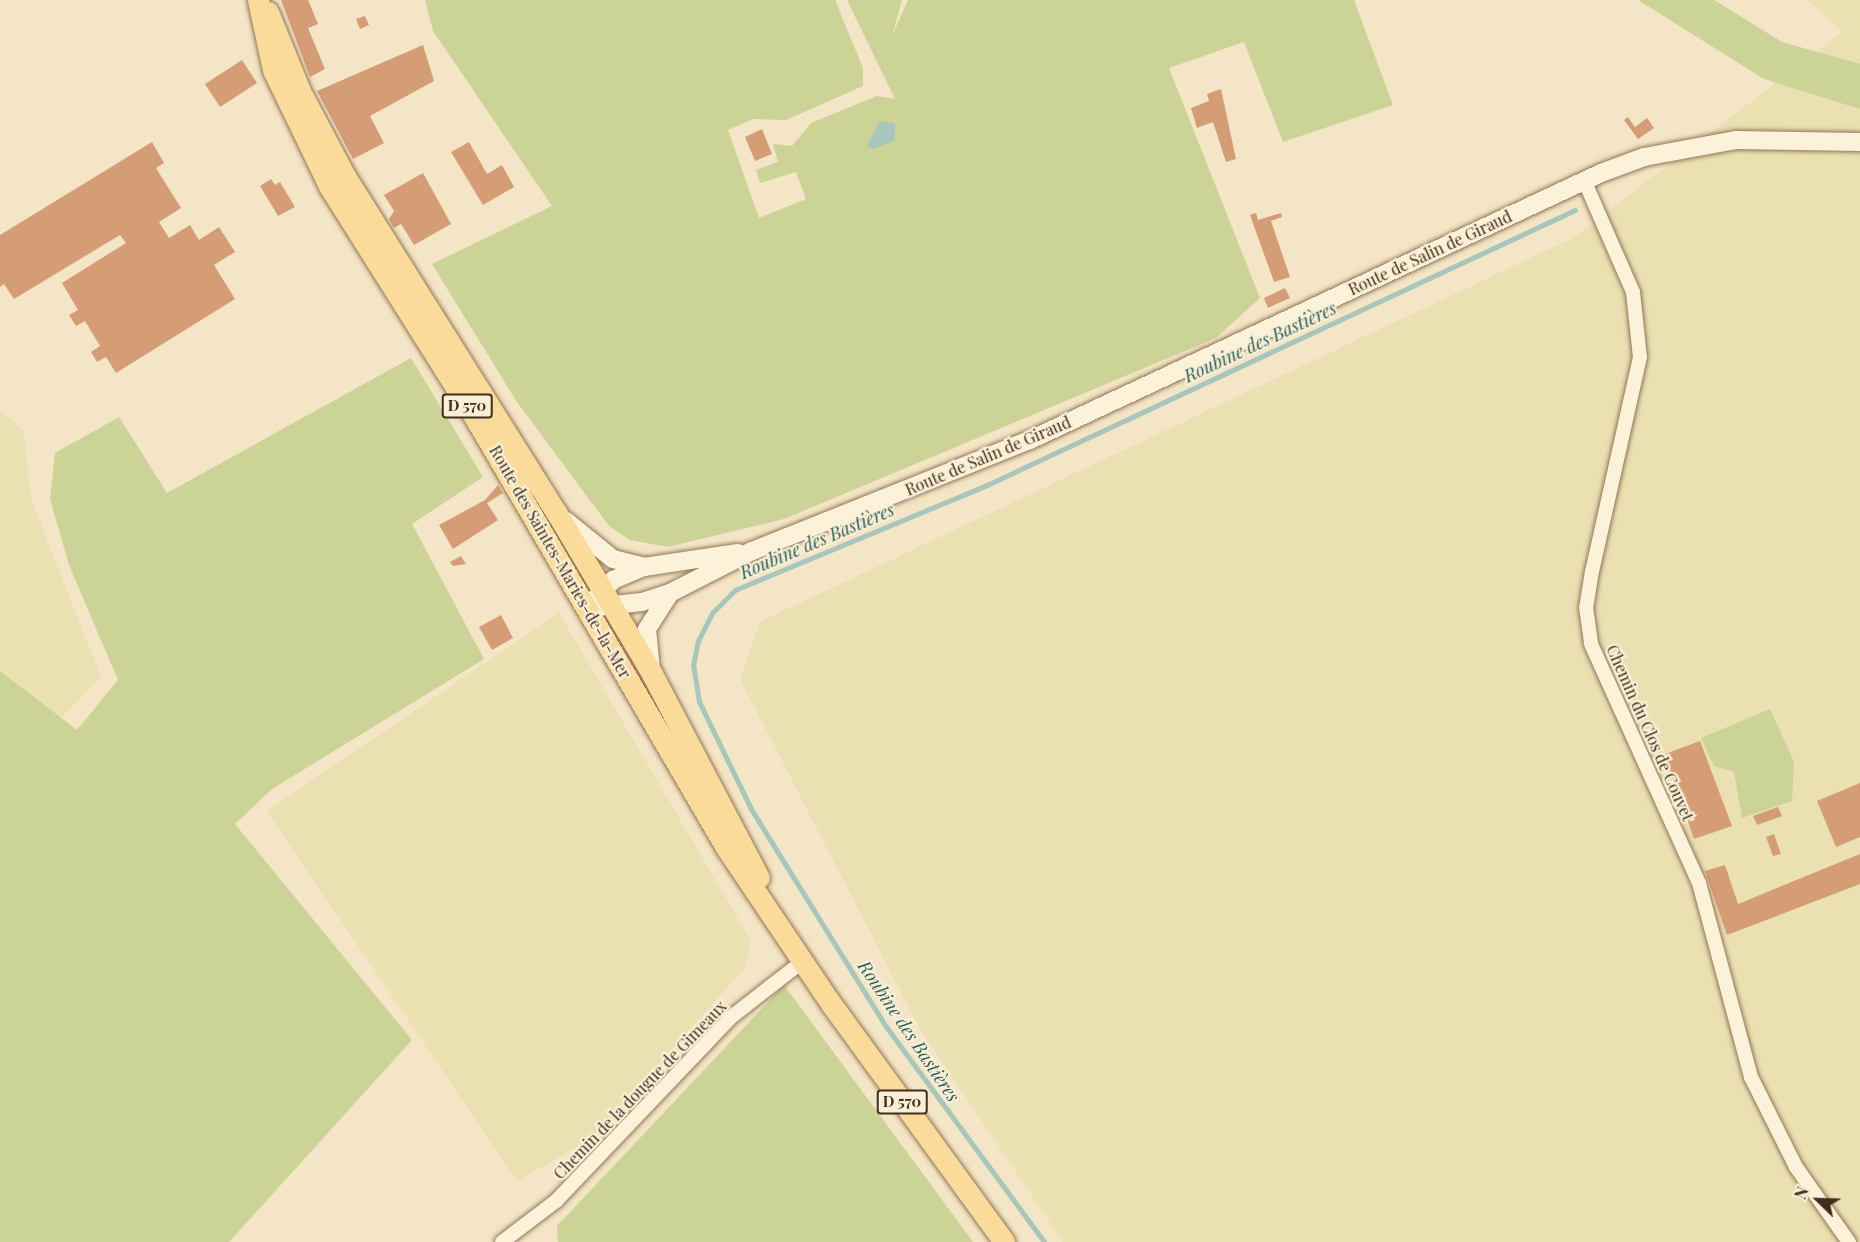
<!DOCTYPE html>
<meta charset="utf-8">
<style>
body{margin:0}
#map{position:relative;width:1860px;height:1242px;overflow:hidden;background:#f3e5c5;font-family:"Playfair Display",serif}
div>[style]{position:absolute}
.farmland>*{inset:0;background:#eae0b1}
.green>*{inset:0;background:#ccd397}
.water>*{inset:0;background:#a7c6bc}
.stream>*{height:4.5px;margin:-2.25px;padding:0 2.25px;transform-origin:2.25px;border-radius:2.25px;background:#a7c6bc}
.building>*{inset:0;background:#d59d76}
.roads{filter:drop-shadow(0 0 2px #917658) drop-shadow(0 0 2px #917658)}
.minor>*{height:14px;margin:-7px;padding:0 7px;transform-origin:7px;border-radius:7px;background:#fcf2d9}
.secondary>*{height:18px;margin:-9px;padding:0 9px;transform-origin:9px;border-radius:9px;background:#fcf2d9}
.primary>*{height:21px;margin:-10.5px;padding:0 10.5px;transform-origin:10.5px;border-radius:10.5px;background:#fadb99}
span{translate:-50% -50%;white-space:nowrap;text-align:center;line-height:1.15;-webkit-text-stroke:4.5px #f9efd5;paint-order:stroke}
.shield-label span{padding:2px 4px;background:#f9efd5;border:2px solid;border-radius:4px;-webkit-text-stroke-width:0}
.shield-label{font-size:15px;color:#3f2d1e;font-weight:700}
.street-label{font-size:16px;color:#3f2d1e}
.water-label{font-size:18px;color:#2b605d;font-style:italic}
.north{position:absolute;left:1788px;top:1170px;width:60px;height:60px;-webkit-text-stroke:4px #f9efd5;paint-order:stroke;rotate:293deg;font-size:16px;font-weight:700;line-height:24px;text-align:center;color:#3f2d1e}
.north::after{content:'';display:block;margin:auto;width:21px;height:27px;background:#3f2d1e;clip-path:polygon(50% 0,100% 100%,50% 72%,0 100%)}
</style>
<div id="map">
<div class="farmland">
<i style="clip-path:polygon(1808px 0,1860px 0,1860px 1242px,1063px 1242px,920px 1029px,740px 679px,760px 622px,1573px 238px,1842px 32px)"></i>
<i style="clip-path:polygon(0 410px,24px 431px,31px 499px,101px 677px,61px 718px,0 671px)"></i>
<i style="clip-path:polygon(559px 613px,751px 941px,745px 968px,588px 1141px,517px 1181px,267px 811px)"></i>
</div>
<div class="green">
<i style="clip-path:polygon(425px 0,835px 0,863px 68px,863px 86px,786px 120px,753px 119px,728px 130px,759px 218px,806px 199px,796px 172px,760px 183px,756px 170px,778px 162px,773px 144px,792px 146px,811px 123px,877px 96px,895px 99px,847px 0,902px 0,892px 36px,908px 0,1354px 0,1393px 105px,1283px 142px,1244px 42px,1169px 68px,1260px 298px,1216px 338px,784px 519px,668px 547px,630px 540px,609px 526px,517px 402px,432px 264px,552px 206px,433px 31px)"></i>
<i style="clip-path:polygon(1638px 0,1714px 0,1782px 42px,1860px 64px,1860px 109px,1764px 79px)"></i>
<i style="clip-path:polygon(411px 358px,483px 477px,412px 524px,484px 659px,272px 789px,235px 824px,412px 1040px,229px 1242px,0 1242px,0 671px,77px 730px,118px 680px,69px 565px,50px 499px,55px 453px,119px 417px,167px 493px)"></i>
<i style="clip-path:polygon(1770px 709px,1794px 762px,1792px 801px,1742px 818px,1734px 772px,1714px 766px,1701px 738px)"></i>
<i style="clip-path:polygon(784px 985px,973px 1242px,558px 1242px,557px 1226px)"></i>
</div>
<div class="water">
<i style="clip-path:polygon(880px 121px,895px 124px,895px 140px,874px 149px,867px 146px)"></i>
</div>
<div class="stream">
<i style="left:1044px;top:1242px;width:267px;rotate:-126.3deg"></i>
<i style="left:886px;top:1027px;width:256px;rotate:-121.8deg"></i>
<i style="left:751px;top:809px;width:119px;rotate:-115.9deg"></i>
<i style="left:699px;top:702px;width:36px;rotate:-99deg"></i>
<i style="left:693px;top:666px;width:25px;rotate:-79deg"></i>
<i style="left:698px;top:641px;width:31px;rotate:-63deg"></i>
<i style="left:712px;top:613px;width:33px;rotate:-45deg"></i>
<i style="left:735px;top:590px;width:273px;rotate:-22.6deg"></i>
<i style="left:987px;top:485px;width:649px;rotate:-25.06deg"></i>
</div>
<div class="building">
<i style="clip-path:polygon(281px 0,308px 0,318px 24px,308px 28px,325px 69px,310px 77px)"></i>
<i style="clip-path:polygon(365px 16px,369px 25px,360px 29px,356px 19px)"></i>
<i style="clip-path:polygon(423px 45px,434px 81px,370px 116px,384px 143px,353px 159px,317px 91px)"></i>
<i style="clip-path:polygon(242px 60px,257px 83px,220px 107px,205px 84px)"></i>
<i style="clip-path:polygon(1221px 89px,1236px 159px,1226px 162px,1213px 122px,1197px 128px,1191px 108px,1209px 101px,1207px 94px)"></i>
<i style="clip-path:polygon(1628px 117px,1635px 127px,1647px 118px,1654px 128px,1638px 139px,1624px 120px)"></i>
<i style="clip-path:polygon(762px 129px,772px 154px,755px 161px,745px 137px)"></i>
<i style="clip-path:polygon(152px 142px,164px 163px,156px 168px,181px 208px,159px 222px,169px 238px,190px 225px,199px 240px,219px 227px,235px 252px,214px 265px,235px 299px,116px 373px,106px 357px,97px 362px,91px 352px,100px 346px,85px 321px,76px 326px,69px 315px,78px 310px,62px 283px,126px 243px,120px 235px,14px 299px,4px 284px,0 287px,0 235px)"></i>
<i style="clip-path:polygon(469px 142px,487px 174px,502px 165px,514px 187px,483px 205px,451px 152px)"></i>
<i style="clip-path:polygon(423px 173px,451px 224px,414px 245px,401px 224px,394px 228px,389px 219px,394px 211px,384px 195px)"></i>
<i style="clip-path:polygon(271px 179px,275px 185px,280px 182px,295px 207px,278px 216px,260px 186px)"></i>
<i style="clip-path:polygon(1256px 213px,1258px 220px,1281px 213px,1282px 217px,1271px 221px,1290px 277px,1274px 282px,1250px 215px)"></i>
<i style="clip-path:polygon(1285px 288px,1290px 298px,1268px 308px,1264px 298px)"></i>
<i style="clip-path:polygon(498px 485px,503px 493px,487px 503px,498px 520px,453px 549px,439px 525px,485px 500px)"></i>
<i style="clip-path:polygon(461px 556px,466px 564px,453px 566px,450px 562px)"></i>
<i style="clip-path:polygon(501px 615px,513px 638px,492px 650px,479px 627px)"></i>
<i style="clip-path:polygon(1700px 741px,1732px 826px,1694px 839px,1665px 754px)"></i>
<i style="clip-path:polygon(1860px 783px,1860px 837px,1836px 847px,1817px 801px)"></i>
<i style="clip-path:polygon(1778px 807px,1782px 816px,1757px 825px,1753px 816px)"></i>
<i style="clip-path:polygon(1774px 834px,1781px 854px,1773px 856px,1766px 837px)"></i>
<i style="clip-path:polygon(1860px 854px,1860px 884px,1727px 935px,1705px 871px,1725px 865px,1738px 904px)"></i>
</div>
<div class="roads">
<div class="minor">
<i style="left:1584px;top:180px;width:122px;rotate:66.4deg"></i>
<i style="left:1633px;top:292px;width:65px;rotate:83.9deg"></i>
<i style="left:1640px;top:357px;width:219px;rotate:102.6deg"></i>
<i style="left:1592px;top:571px;width:36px;rotate:99deg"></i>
<i style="left:1586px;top:607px;width:37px;rotate:82deg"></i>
<i style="left:1591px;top:644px;width:262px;rotate:65.7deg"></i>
<i style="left:1699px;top:883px;width:201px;rotate:75deg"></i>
<i style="left:1751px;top:1077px;width:101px;rotate:63.4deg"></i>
<i style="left:1796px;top:1167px;width:92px;rotate:54.8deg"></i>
<i style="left:502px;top:1242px;width:68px;rotate:-37.2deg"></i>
<i style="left:556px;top:1201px;width:253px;rotate:-46.4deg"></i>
<i style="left:730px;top:1018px;width:93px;rotate:-38deg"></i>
</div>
<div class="secondary">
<i style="left:566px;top:521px;width:60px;rotate:39deg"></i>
<i style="left:613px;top:559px;width:32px;rotate:14deg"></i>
<i style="left:644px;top:567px;width:95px;rotate:-8.5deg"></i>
<i style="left:594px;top:600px;width:28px;rotate:-46deg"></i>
<i style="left:613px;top:580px;width:34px;rotate:-23deg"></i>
<i style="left:587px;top:608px;width:55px;rotate:-6.2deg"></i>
<i style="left:642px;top:602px;width:29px;rotate:-18deg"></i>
<i style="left:670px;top:593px;width:92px;rotate:-27.1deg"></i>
<i style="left:752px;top:551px;width:299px;rotate:-21.8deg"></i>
<i style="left:1030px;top:440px;width:630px;rotate:-25.06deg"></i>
<i style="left:1601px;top:173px;width:46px;rotate:-20.4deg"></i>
<i style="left:1644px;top:157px;width:94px;rotate:-10.5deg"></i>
<i style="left:1736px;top:140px;width:124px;rotate:0.9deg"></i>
<i style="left:651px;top:670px;width:41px;rotate:-95.6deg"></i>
<i style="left:647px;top:629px;width:43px;rotate:-57.4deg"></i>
</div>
<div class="primary">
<i style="left:258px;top:0;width:72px;rotate:77.9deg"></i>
<i style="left:273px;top:70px;width:129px;rotate:64.2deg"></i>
<i style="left:329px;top:186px;width:280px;rotate:57.8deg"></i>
<i style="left:478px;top:423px;width:493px;rotate:59.7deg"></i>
<i style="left:727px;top:849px;width:188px;rotate:56.1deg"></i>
<i style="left:832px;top:1005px;width:293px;rotate:54deg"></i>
<i style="left:268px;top:12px;width:85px;rotate:67.9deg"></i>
<i style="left:300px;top:91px;width:96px;rotate:62.1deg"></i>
<i style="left:345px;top:176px;width:397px;rotate:57.9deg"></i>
<i style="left:556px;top:512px;width:188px;rotate:59.3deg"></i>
<i style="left:652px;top:674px;width:230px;rotate:62.3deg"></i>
</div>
</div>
<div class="shield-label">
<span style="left:467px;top:406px">D 570</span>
<span style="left:902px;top:1102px">D 570</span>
</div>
<div class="street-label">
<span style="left:1430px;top:253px;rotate:-25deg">Route de Salin de Giraud</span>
<span style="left:988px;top:456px;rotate:-23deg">Route de Salin de Giraud</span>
<span style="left:560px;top:562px;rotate:60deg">Route des Saintes-Maries-de-la-Mer</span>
<span style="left:1650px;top:733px;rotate:66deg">Chemin du Clos de Couvet</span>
<span style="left:640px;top:1090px;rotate:-46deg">Chemin de la dougue de Gimeaux</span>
</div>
<div class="water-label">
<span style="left:1260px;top:342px;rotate:-25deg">Roubine des Bastières</span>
<span style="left:817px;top:541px;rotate:-23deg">Roubine des Bastières</span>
<span style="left:909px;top:1031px;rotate:56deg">Roubine des Bastières</span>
</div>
<div class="north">N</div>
</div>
